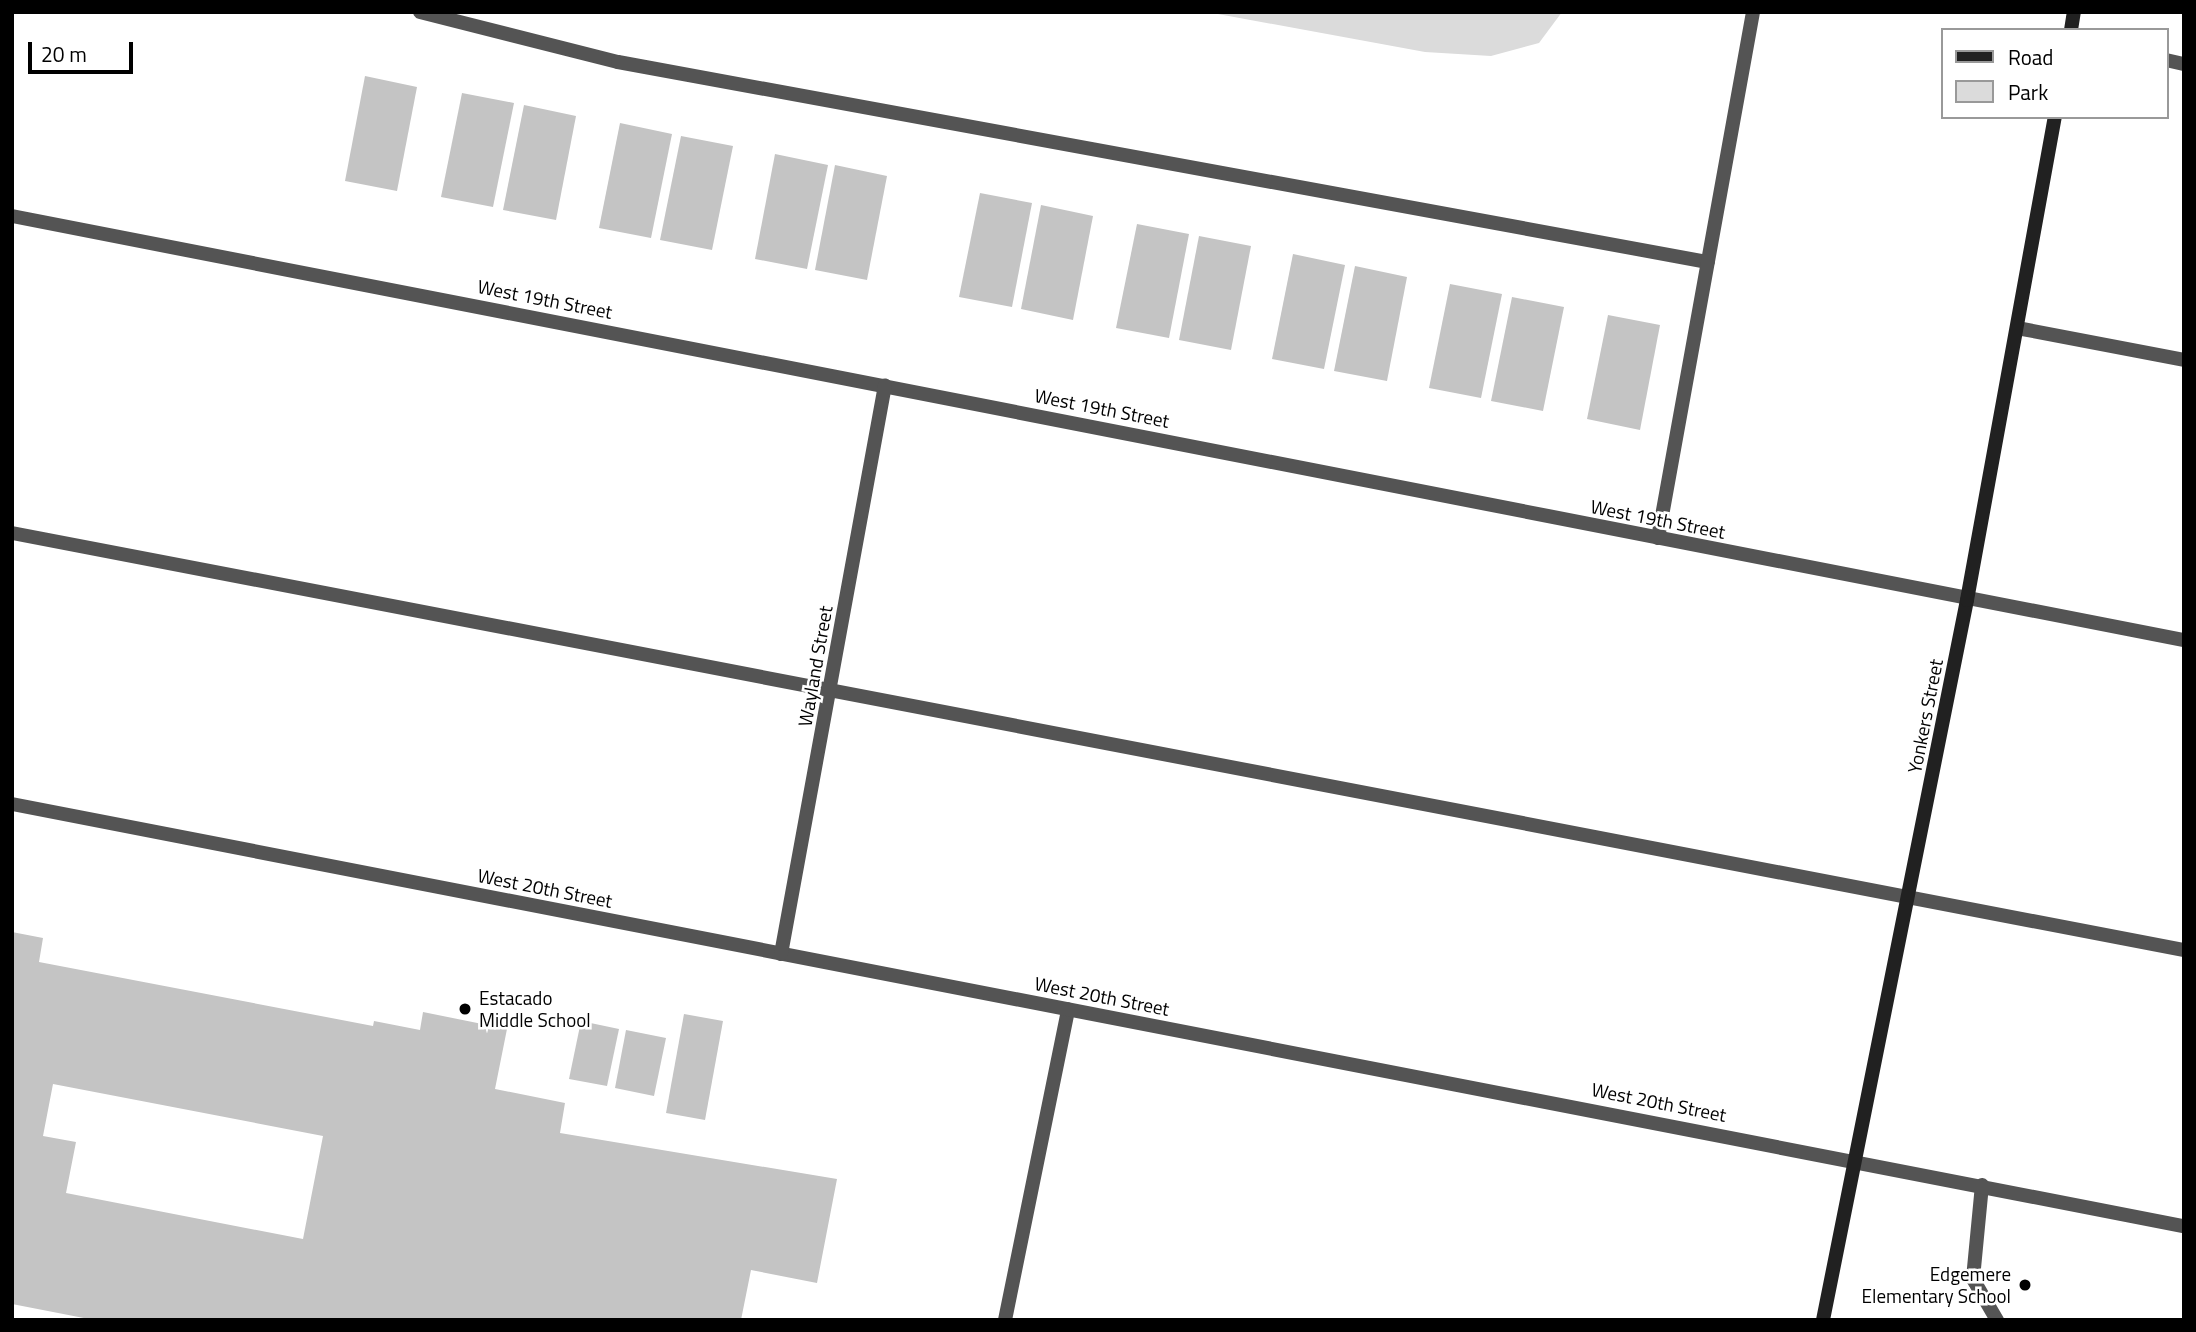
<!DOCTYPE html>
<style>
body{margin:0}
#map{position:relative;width:2196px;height:1332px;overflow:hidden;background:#fff;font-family:"Titillium Web",sans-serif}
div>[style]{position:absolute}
.green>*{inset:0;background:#dbdbdb}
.building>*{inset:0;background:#c4c4c4}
.lane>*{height:14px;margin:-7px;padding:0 7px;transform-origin:7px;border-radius:7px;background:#545454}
.street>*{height:14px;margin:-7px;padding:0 7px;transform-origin:7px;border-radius:7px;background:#545454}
.secondary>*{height:14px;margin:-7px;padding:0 7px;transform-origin:7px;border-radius:7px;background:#212121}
.dots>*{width:19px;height:19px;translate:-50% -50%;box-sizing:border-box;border:4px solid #fff;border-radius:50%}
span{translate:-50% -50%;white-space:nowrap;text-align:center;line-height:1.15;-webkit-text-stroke:5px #fff;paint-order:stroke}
.street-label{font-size:19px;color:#000}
.poi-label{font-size:19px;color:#000}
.left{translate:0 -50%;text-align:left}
.right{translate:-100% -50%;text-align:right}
.frame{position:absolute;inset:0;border:14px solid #000;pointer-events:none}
.legend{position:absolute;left:1941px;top:28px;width:228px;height:91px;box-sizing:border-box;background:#fff;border:2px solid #999;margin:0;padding:9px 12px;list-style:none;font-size:21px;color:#000}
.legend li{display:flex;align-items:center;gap:14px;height:35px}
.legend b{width:35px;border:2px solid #999}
.scale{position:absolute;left:28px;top:42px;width:105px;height:32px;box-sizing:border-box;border:4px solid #000;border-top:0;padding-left:9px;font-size:21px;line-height:24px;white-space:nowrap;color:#000;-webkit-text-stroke:5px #fff;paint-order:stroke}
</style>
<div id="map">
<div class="green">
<i style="clip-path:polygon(1207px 12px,1562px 12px,1539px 43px,1491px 56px,1425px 52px)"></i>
</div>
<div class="building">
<i style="clip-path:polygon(365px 76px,417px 87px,397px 191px,345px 181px)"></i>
<i style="clip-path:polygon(462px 93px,514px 103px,493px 207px,441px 197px)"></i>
<i style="clip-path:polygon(524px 105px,576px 116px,556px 220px,503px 210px)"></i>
<i style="clip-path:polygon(620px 123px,672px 134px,651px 238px,599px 228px)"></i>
<i style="clip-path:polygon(681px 136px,733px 146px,712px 250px,660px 240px)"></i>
<i style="clip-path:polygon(775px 154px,828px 165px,807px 269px,755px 259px)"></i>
<i style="clip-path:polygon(835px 165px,887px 176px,867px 280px,815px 270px)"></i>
<i style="clip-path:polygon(980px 193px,1032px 203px,1012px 307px,959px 297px)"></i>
<i style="clip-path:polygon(1041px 205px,1093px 216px,1073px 320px,1021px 309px)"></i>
<i style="clip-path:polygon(1137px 224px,1189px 234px,1169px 338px,1116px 328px)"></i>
<i style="clip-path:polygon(1199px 236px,1251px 246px,1231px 350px,1179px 340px)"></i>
<i style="clip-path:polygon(1293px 254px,1345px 265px,1324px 369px,1272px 359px)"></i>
<i style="clip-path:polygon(1355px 266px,1407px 277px,1387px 381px,1334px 371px)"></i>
<i style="clip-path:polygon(1450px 284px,1502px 294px,1481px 398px,1429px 388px)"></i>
<i style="clip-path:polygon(1512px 297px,1564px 307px,1543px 411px,1491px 401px)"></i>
<i style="clip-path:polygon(1608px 315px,1660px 325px,1640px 430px,1587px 419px)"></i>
<i style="clip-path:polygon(evenodd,12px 932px,43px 938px,39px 962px,373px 1026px,374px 1021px,420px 1030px,423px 1012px,507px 1029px,495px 1089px,565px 1103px,560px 1133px,837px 1179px,817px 1283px,751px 1270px,741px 1320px,94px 1320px,12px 1304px,12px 932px,53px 1084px,323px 1136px,303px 1239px,66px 1193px,76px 1142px,43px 1136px,53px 1084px)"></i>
<i style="clip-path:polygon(684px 1014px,723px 1021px,705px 1120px,666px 1113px)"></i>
<i style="clip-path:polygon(581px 1021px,619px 1029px,607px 1086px,569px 1079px)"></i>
<i style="clip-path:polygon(626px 1030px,666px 1038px,654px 1096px,615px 1088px)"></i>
</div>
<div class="lane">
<i style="left:420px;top:12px;width:204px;rotate:14.2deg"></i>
<i style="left:618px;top:62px;width:1108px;rotate:10.4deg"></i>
<i style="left:2017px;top:328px;width:170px;rotate:10.8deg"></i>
<i style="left:12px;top:533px;width:2212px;rotate:10.87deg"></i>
<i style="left:1658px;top:538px;width:535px;rotate:-79.76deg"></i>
<i style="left:1982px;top:1185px;width:94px;rotate:95.5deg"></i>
<i style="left:1973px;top:1279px;width:48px;rotate:59.7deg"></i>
<i style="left:1005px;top:1320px;width:317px;rotate:-78.5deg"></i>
</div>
<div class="street">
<i style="left:2166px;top:60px;width:18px;rotate:13deg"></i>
<i style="left:12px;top:216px;width:2213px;rotate:11.05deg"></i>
<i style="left:12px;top:804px;width:2213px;rotate:11deg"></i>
<i style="left:781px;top:954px;width:578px;rotate:-79.64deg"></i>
</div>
<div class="secondary">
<i style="left:2071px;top:30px;width:18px;rotate:-81deg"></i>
<i style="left:1823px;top:1320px;width:734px;rotate:-78.69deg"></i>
<i style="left:1967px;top:600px;width:491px;rotate:-79.7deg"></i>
</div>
<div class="dots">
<i style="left:465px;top:1009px;background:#000"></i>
<i style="left:2025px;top:1285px;background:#000"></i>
</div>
<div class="street-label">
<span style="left:545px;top:299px;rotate:11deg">West 19th Street</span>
<span style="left:1102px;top:408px;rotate:11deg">West 19th Street</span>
<span style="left:1658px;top:519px;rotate:11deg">West 19th Street</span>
<span style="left:815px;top:666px;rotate:-80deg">Wayland Street</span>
<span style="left:1925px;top:716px;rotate:-79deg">Yonkers Street</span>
<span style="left:545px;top:888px;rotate:11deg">West 20th Street</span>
<span style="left:1102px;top:996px;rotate:11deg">West 20th Street</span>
<span style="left:1659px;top:1102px;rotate:11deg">West 20th Street</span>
</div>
<div class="poi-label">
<span class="left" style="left:479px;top:1009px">Estacado<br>Middle School</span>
<span class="right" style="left:2011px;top:1285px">Edgemere<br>Elementary School</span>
</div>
<div class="frame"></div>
<ul class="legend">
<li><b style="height:9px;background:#212121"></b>Road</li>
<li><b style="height:19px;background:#dbdbdb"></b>Park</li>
</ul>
<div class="scale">20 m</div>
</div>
